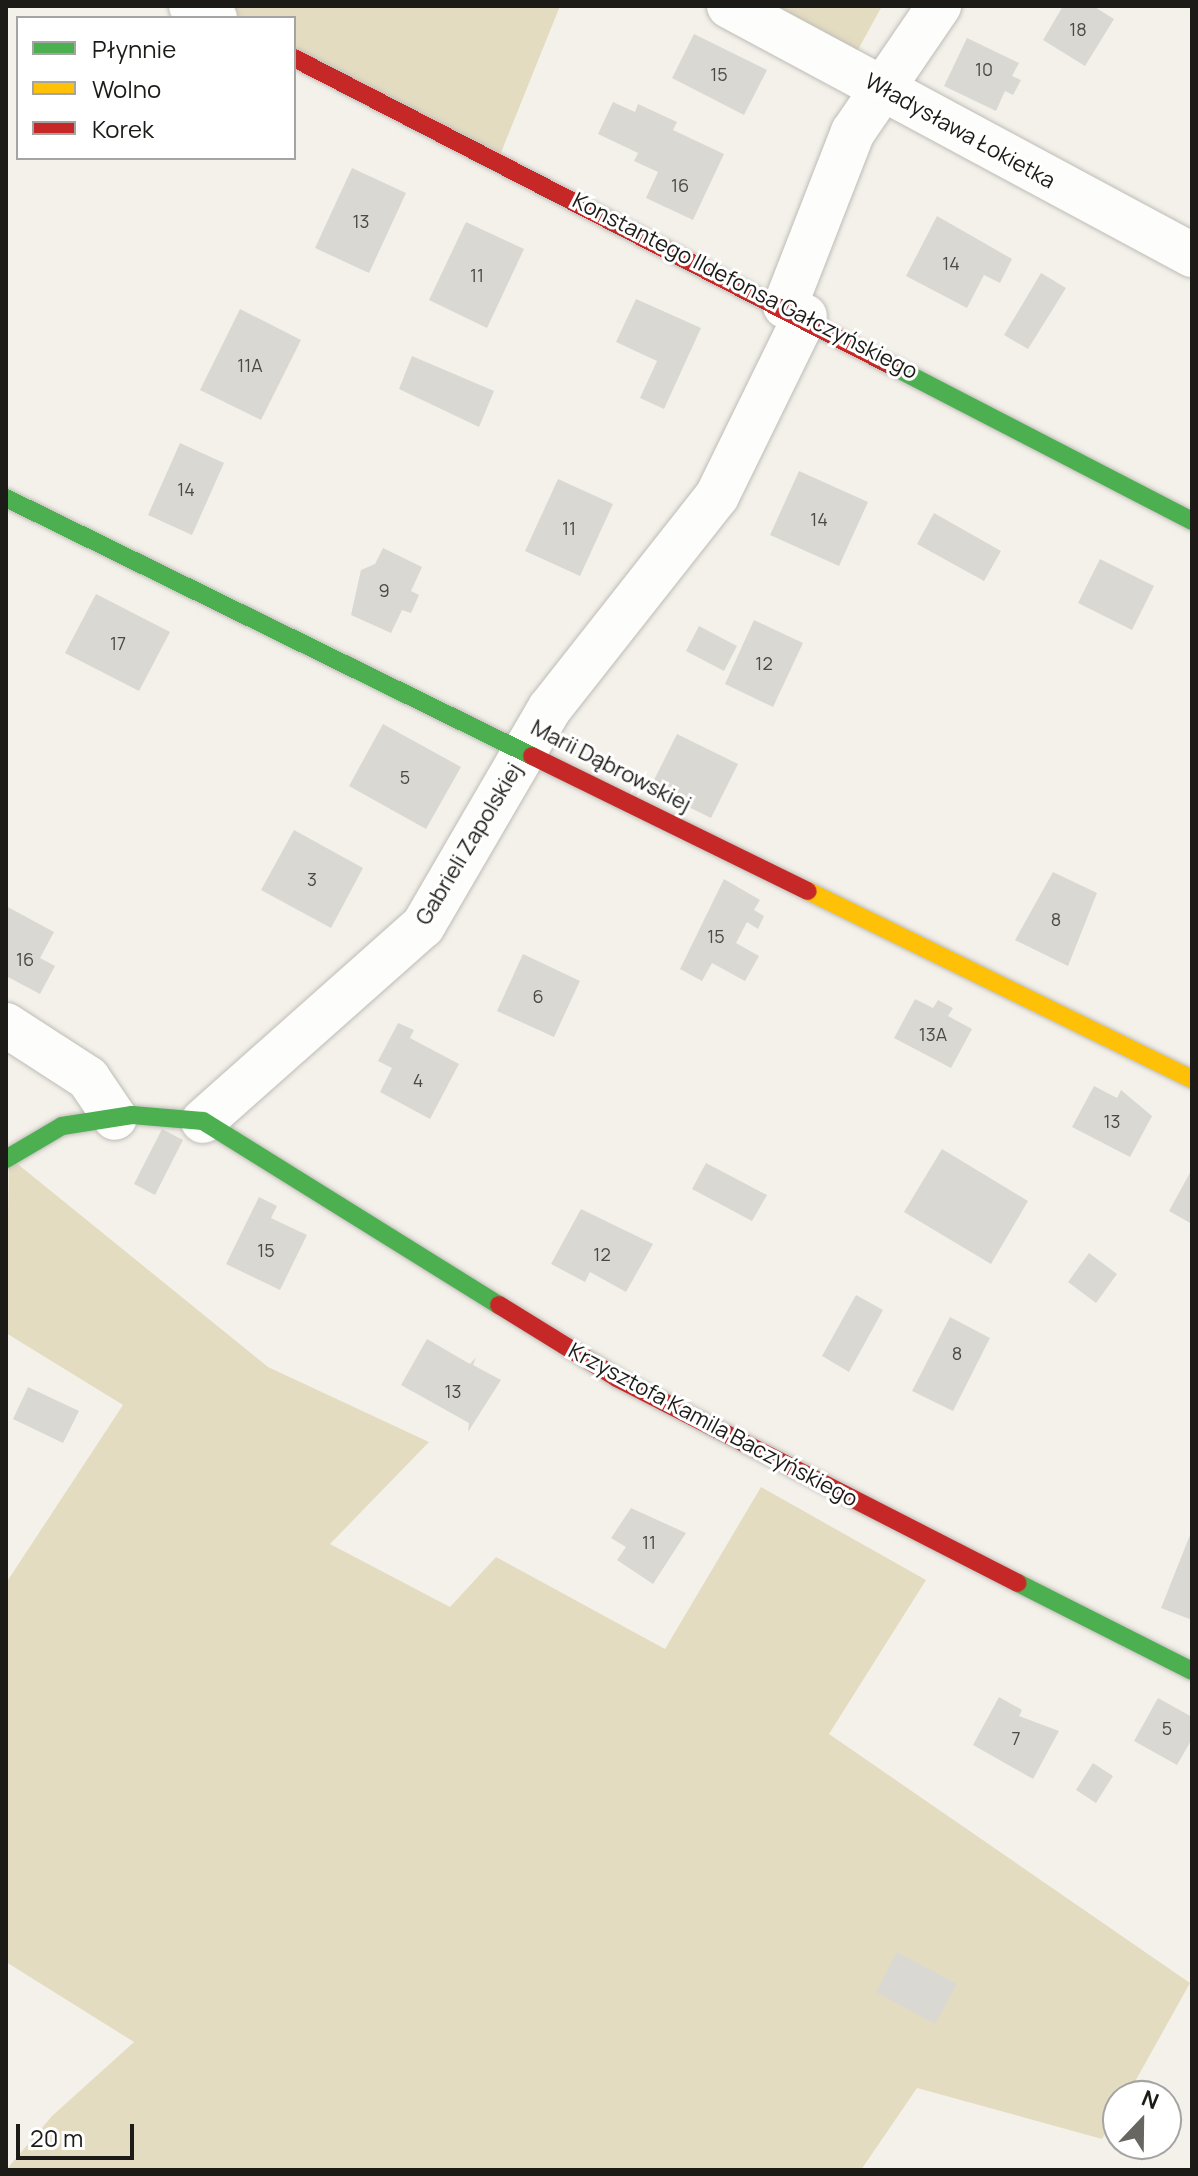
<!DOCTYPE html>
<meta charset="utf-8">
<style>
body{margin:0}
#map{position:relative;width:1198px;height:2176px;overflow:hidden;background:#f4f1ea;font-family:Manrope,sans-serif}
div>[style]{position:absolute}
.green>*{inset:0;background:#e4dcc1}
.building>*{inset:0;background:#dad8d2}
.roads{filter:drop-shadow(0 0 2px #bebcb7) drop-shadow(0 0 2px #bebcb7)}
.street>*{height:44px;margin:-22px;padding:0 22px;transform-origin:22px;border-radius:22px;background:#fdfdfc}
.fast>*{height:18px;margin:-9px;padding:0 9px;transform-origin:9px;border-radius:9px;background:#4caf50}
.slow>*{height:18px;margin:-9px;padding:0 9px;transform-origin:9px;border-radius:9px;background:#ffc107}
.jam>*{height:18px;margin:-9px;padding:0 9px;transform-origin:9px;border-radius:9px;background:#c62828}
span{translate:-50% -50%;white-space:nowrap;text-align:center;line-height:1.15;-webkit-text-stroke:6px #fff;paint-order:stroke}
.number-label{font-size:18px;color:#4c4a46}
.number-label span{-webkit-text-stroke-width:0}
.street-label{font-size:22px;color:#1c1b17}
.frame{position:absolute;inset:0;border:8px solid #1c1b17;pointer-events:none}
.legend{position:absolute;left:16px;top:16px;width:280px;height:144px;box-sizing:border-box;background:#fff;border:2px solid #a4a4a2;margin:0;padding:10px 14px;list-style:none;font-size:24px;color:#1c1b17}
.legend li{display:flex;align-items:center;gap:16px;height:40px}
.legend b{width:40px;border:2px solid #a4a4a2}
.north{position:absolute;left:1102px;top:2080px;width:80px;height:80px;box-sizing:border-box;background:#fff;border:2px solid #a4a4a2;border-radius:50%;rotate:22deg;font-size:22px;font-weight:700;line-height:32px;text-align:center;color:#1c1b17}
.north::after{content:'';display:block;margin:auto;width:28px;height:36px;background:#686661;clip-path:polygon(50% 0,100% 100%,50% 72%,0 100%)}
.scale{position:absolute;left:16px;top:2124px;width:118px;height:36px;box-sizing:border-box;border:4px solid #1c1b17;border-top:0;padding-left:10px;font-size:24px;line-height:28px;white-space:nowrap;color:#1c1b17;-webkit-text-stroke:6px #fff;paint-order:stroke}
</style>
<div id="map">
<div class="green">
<i style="clip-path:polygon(191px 6px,560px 6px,498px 160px,294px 58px,294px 18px,215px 18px)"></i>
<i style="clip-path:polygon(729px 6px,882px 6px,848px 68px)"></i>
<i style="clip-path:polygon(9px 1157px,268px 1367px,429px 1442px,330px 1544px,450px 1607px,496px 1557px,665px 1649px,761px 1487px,926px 1580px,829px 1734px,1190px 1983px,1127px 2096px,1118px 2096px,1118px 2111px,1102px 2139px,917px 2088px,861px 2170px,6px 2170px,52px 2116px,134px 2042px,6px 1962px,6px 1583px,123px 1405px,6px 1333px)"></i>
</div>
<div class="building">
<i style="clip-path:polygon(1063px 6px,1093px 6px,1114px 19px,1085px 66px,1043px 40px)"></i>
<i style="clip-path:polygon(694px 34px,767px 70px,744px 115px,672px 78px)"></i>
<i style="clip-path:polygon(967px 38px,1019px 63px,1012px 76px,1021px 80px,1013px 95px,1005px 91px,996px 111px,944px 86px)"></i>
<i style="clip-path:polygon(613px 102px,635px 112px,638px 104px,677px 122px,673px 130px,724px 154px,693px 220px,646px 198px,658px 172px,634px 161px,638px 153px,598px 134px)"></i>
<i style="clip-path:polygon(352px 168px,406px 193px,369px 273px,315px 248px)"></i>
<i style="clip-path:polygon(937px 216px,1012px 259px,1000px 283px,984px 275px,967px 308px,906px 276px)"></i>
<i style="clip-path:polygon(466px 222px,524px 249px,487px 328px,429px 300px)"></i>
<i style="clip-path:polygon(1041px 273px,1066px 288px,1028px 349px,1004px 335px)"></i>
<i style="clip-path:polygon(636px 299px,701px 328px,664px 409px,640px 398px,657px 361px,616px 342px)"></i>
<i style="clip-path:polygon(240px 309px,301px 340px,261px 420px,200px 390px)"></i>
<i style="clip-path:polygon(412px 356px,494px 391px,479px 427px,399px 389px)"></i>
<i style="clip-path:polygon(180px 443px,224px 463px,192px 535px,148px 515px)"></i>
<i style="clip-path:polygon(799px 471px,868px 502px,839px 566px,770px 535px)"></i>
<i style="clip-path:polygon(558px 479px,613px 504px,580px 576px,525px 551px)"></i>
<i style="clip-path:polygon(934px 513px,1001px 551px,984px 581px,917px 544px)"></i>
<i style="clip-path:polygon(383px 548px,422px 567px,411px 591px,419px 595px,411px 613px,402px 610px,391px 633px,351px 615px,361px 570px,375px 564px)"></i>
<i style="clip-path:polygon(1100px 559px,1154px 586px,1132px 630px,1078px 603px)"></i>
<i style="clip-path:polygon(96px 594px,170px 632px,139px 691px,65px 653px)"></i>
<i style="clip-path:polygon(754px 620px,803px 643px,773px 707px,725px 684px)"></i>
<i style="clip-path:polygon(699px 626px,737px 646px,724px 671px,686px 651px)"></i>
<i style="clip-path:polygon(383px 724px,461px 767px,426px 829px,349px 786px)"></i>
<i style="clip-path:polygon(677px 734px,738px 764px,711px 818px,650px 788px)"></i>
<i style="clip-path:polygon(294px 830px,363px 868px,331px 928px,261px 890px)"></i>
<i style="clip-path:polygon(1053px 872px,1097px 893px,1068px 966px,1015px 940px)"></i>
<i style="clip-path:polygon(724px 879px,760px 900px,754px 910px,764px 916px,758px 929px,747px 922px,736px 943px,759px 956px,745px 981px,712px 963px,702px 981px,680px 969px)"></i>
<i style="clip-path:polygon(6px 906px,54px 932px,40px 958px,55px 966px,40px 994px,6px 976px)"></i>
<i style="clip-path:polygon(523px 954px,580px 981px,554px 1037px,497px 1011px)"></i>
<i style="clip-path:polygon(915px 999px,933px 1008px,938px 1000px,953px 1008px,948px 1016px,972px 1029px,951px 1068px,894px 1038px)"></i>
<i style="clip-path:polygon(398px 1023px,414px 1030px,410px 1038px,459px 1064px,430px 1119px,380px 1092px,392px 1068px,378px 1061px)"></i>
<i style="clip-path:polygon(1094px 1086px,1117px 1098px,1121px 1090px,1152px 1116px,1130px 1157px,1072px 1127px)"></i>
<i style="clip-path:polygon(162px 1129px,183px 1140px,155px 1195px,134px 1184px)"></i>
<i style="clip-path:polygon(942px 1149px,1028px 1201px,991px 1264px,904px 1212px)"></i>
<i style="clip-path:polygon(706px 1163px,767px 1195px,752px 1221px,692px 1189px)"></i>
<i style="clip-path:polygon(1192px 1169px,1192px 1224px,1169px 1211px)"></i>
<i style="clip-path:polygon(259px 1197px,277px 1206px,271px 1218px,307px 1235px,280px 1290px,226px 1264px)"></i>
<i style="clip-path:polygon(581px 1209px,653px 1244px,626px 1292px,590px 1272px,585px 1282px,551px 1264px)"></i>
<i style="clip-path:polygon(1089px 1253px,1117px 1274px,1096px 1303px,1068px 1282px)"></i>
<i style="clip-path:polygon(856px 1295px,883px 1310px,849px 1372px,822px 1356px)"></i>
<i style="clip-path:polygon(950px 1317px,990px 1338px,953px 1411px,912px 1391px)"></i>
<i style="clip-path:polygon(427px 1339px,470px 1364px,476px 1357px,473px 1365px,501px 1380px,468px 1432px,469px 1423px,401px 1385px)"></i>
<i style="clip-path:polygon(28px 1387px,79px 1411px,63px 1443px,13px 1419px)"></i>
<i style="clip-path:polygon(631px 1508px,686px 1533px,653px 1584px,617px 1560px,626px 1547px,611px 1538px)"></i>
<i style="clip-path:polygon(1192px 1530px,1192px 1620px,1161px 1608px)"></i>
<i style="clip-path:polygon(999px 1697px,1022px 1710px,1019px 1716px,1059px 1731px,1033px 1779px,973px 1745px)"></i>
<i style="clip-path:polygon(1158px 1698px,1192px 1717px,1192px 1739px,1177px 1765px,1134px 1741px)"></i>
<i style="clip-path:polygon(1093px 1763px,1113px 1776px,1096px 1803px,1076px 1790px)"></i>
<i style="clip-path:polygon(897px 1952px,957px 1984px,935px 2024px,876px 1992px)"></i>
</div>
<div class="roads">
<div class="street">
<i style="left:191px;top:6px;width:27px;rotate:27deg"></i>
<i style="left:729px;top:6px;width:526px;rotate:28.27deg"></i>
<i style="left:785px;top:306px;width:187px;rotate:-68.7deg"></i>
<i style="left:853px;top:132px;width:153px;rotate:-55.7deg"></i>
<i style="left:6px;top:1025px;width:98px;rotate:32.9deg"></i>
<i style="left:88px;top:1078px;width:48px;rotate:56deg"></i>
<i style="left:203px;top:1121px;width:294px;rotate:-41.6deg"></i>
<i style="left:423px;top:926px;width:252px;rotate:-59.8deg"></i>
<i style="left:550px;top:708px;width:270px;rotate:-51.8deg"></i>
<i style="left:717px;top:496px;width:200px;rotate:-63.9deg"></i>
</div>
<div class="fast">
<i style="left:892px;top:366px;width:338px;rotate:27.3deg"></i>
<i style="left:6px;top:498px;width:586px;rotate:26.13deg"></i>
<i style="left:6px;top:1159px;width:65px;rotate:-30.5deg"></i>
<i style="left:62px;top:1126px;width:71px;rotate:-8.9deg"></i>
<i style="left:132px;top:1115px;width:71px;rotate:4.8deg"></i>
<i style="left:203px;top:1121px;width:349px;rotate:31.9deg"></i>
<i style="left:1018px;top:1583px;width:195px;rotate:26.8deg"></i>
</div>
<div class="slow">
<i style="left:808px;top:891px;width:428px;rotate:26.1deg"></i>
</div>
<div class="jam">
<i style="left:294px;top:58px;width:673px;rotate:27.25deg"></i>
<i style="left:532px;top:756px;width:307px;rotate:26.1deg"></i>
<i style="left:499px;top:1305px;width:139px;rotate:31.7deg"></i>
<i style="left:617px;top:1378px;width:450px;rotate:27.1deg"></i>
</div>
</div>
<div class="number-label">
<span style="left:1078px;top:29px">18</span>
<span style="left:984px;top:69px">10</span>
<span style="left:719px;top:74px">15</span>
<span style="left:680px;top:185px">16</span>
<span style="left:361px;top:221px">13</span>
<span style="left:951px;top:263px">14</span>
<span style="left:477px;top:275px">11</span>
<span style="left:250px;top:365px">11A</span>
<span style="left:186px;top:489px">14</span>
<span style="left:819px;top:519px">14</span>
<span style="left:569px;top:528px">11</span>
<span style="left:384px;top:590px">9</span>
<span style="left:118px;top:643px">17</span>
<span style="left:764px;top:663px">12</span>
<span style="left:405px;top:777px">5</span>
<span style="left:312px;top:879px">3</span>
<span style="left:1056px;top:919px">8</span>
<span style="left:716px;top:936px">15</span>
<span style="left:25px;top:959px">16</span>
<span style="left:538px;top:996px">6</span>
<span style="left:933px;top:1034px">13A</span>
<span style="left:418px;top:1080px">4</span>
<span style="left:1112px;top:1121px">13</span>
<span style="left:266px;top:1250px">15</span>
<span style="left:602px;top:1254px">12</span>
<span style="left:957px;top:1353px">8</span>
<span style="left:453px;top:1391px">13</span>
<span style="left:649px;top:1542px">11</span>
<span style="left:1167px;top:1728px">5</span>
<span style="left:1016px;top:1738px">7</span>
</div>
<div class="street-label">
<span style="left:960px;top:131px;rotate:29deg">Władysława Łokietka</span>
<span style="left:745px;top:286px;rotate:27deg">Konstantego Ildefonsa Gałczyńskiego</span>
<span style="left:611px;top:766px;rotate:27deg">Marii Dąbrowskiej</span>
<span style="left:469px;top:844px;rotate:-59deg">Gabrieli Zapolskiej</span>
<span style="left:713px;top:1425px;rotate:28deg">Krzysztofa Kamila Baczyńskiego</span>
</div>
<div class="frame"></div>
<ul class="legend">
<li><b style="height:10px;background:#4caf50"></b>Płynnie</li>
<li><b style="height:10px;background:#ffc107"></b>Wolno</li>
<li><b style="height:10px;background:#c62828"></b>Korek</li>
</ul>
<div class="north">N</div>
<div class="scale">20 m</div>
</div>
